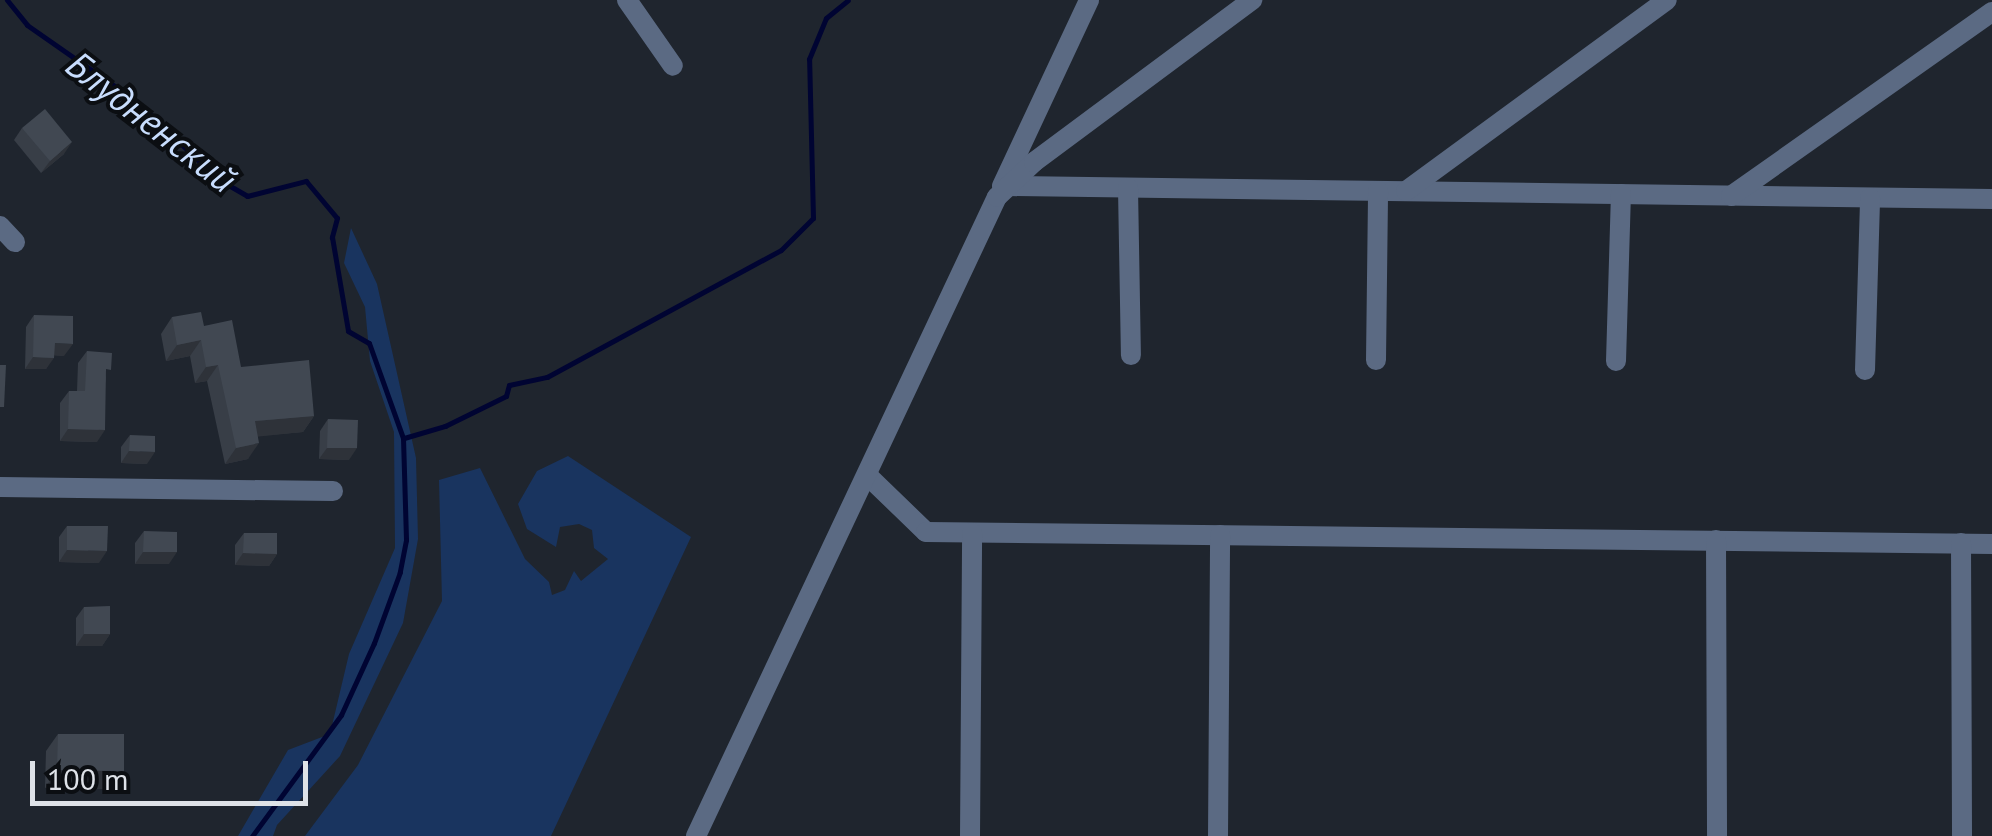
<!DOCTYPE html>
<meta charset="utf-8">
<style>
body{margin:0}
#map{position:relative;width:1992px;height:836px;overflow:hidden;background:#1f252e;font-family:"PT Sans",sans-serif}
div>[style]{position:absolute}
.green>*{inset:0;background:#19345f}
.stream>*{height:5px;margin:-2.5px;padding:0 2.5px;transform-origin:2.5px;border-radius:2.5px;background:#000432}
.street>*{height:20px;margin:-10px;padding:0 10px;transform-origin:10px;border-radius:10px;background:#5b6a83}
.wall>*{inset:0;background:#383e47}
.shaded-wall>*{inset:0;background:#2e3239}
.building>*{inset:0;background:#414852}
span{translate:-50% -50%;white-space:nowrap;text-align:center;line-height:1.15;-webkit-text-stroke:8px #0b0e12;paint-order:stroke}
.water-label{font-size:38px;color:#c8ddfd;font-style:italic}
.scale{position:absolute;left:30px;top:761px;width:278px;height:45px;box-sizing:border-box;border:5px solid #dee2e8;border-top:0;padding-left:12px;font-size:30px;line-height:35px;white-space:nowrap;color:#dee2e8;-webkit-text-stroke:8px #0b0e12;paint-order:stroke}
</style>
<div id="map">
<div class="green">
<i style="clip-path:polygon(351px 228px,377px 284px,416px 458px,418px 539px,403px 623px,340px 756px,277px 825px,273px 836px,238px 836px,288px 750px,330px 734px,349px 654px,395px 548px,394px 432px,370px 361px,365px 307px,344px 263px)"></i>
<i style="clip-path:polygon(568px 456px,691px 537px,551px 836px,305px 836px,358px 765px,442px 601px,439px 480px,480px 468px,525px 559px,549px 582px,552px 595px,565px 590px,574px 571px,581px 581px,608px 559px,594px 548px,592px 530px,579px 524px,560px 527px,556px 547px,527px 529px,518px 504px,537px 471px)"></i>
</div>
<div class="stream">
<i style="left:7px;top:0;width:32px;rotate:51deg"></i>
<i style="left:27px;top:25px;width:133px;rotate:34.9deg"></i>
<i style="left:136px;top:101px;width:113px;rotate:43.6deg"></i>
<i style="left:218px;top:179px;width:34px;rotate:30deg"></i>
<i style="left:247px;top:196px;width:61px;rotate:-14.3deg"></i>
<i style="left:306px;top:181px;width:48px;rotate:50deg"></i>
<i style="left:337px;top:218px;width:20px;rotate:105deg"></i>
<i style="left:332px;top:237px;width:95px;rotate:80.3deg"></i>
<i style="left:348px;top:331px;width:24px;rotate:30deg"></i>
<i style="left:369px;top:343px;width:101px;rotate:70.3deg"></i>
<i style="left:403px;top:438px;width:102px;rotate:88.3deg"></i>
<i style="left:406px;top:540px;width:33px;rotate:101deg"></i>
<i style="left:400px;top:572px;width:76px;rotate:110.1deg"></i>
<i style="left:374px;top:643px;width:79px;rotate:114.6deg"></i>
<i style="left:341px;top:715px;width:150px;rotate:126.3deg"></i>
<i style="left:404px;top:438px;width:43px;rotate:-16.3deg"></i>
<i style="left:445px;top:426px;width:68px;rotate:-26.2deg"></i>
<i style="left:506px;top:396px;width:11px;rotate:-75deg"></i>
<i style="left:509px;top:385px;width:39px;rotate:-12deg"></i>
<i style="left:547px;top:377px;width:266px;rotate:-28.5deg"></i>
<i style="left:781px;top:250px;width:45px;rotate:-45deg"></i>
<i style="left:813px;top:218px;width:159px;rotate:-91.4deg"></i>
<i style="left:809px;top:59px;width:44px;rotate:-67.5deg"></i>
<i style="left:826px;top:18px;width:28px;rotate:-39deg"></i>
</div>
<div class="street">
<i style="left:627px;top:0;width:80px;rotate:55.1deg"></i>
<i style="left:1002px;top:186px;width:205px;rotate:-64.9deg"></i>
<i style="left:1008px;top:186px;width:984px;rotate:0.76deg"></i>
<i style="left:1128px;top:188px;width:167px;rotate:89deg"></i>
<i style="left:1406px;top:191px;width:323px;rotate:-36.2deg"></i>
<i style="left:1731px;top:196px;width:319px;rotate:-35.2deg"></i>
<i style="left:0;top:226px;width:22px;rotate:47deg"></i>
<i style="left:1376px;top:360px;width:169px;rotate:-89.3deg"></i>
<i style="left:1616px;top:361px;width:167px;rotate:-88.3deg"></i>
<i style="left:1865px;top:370px;width:172px;rotate:-88.3deg"></i>
<i style="left:867px;top:475px;width:82px;rotate:44deg"></i>
<i style="left:926px;top:532px;width:1066px;rotate:0.64deg"></i>
<i style="left:0;top:487px;width:333px;rotate:0.7deg"></i>
<i style="left:1716px;top:540px;width:296px;rotate:89.8deg"></i>
<i style="left:1961px;top:543px;width:293px;rotate:89.8deg"></i>
<i style="left:696px;top:836px;width:706px;rotate:-64.78deg"></i>
<i style="left:997px;top:197px;width:51px;rotate:-43.4deg"></i>
<i style="left:1034px;top:162px;width:272px;rotate:-36.6deg"></i>
<i style="left:970px;top:836px;width:303px;rotate:-89.6deg"></i>
<i style="left:1218px;top:836px;width:301px;rotate:-89.6deg"></i>
</div>
<div class="wall">
<i style="clip-path:polygon(22px 128px,64px 154px,41px 173px,14px 140px)"></i>
<i style="clip-path:polygon(34px 315px,64px 356px,54px 355px,46px 369px,25px 369px,26px 327px)"></i>
<i style="clip-path:polygon(172px 317px,204px 326px,241px 367px,314px 416px,303px 432px,258px 436px,248px 459px,225px 464px,207px 381px,195px 383px,190px 356px,166px 361px,161px 334px)"></i>
<i style="clip-path:polygon(87px 351px,106px 377px,97px 442px,60px 441px,60px 403px,69px 391px,77px 391px,78px 363px)"></i>
<i style="clip-path:polygon(328px 419px,349px 460px,319px 459px,320px 431px)"></i>
<i style="clip-path:polygon(130px 435px,147px 464px,121px 463px,121px 447px)"></i>
<i style="clip-path:polygon(67px 526px,99px 563px,59px 562px,59px 537px)"></i>
<i style="clip-path:polygon(144px 531px,169px 564px,135px 564px,135px 543px)"></i>
<i style="clip-path:polygon(244px 533px,277px 554px,269px 566px,235px 565px,235px 545px)"></i>
<i style="clip-path:polygon(84px 607px,110px 634px,102px 646px,76px 646px,76px 618px)"></i>
<i style="clip-path:polygon(58px 734px,124px 771px,112px 789px,45px 788px,46px 751px)"></i>
</div>
<div class="shaded-wall">
<i style="clip-path:polygon(72px 142px,64px 154px,41px 173px,50px 161px)"></i>
<i style="clip-path:polygon(201px 340px,190px 356px,166px 361px,177px 345px)"></i>
<i style="clip-path:polygon(55px 343px,73px 344px,64px 356px,46px 355px)"></i>
<i style="clip-path:polygon(33px 357px,54px 358px,46px 369px,25px 369px)"></i>
<i style="clip-path:polygon(218px 365px,207px 381px,195px 383px,206px 367px)"></i>
<i style="clip-path:polygon(314px 416px,303px 432px,243px 438px,255px 421px)"></i>
<i style="clip-path:polygon(68px 429px,105px 430px,97px 442px,60px 441px)"></i>
<i style="clip-path:polygon(259px 443px,248px 459px,225px 464px,236px 448px)"></i>
<i style="clip-path:polygon(327px 448px,357px 448px,349px 460px,319px 459px)"></i>
<i style="clip-path:polygon(129px 451px,155px 452px,147px 464px,121px 463px)"></i>
<i style="clip-path:polygon(67px 550px,107px 551px,99px 563px,59px 562px)"></i>
<i style="clip-path:polygon(143px 552px,177px 552px,169px 564px,135px 564px)"></i>
<i style="clip-path:polygon(243px 553px,277px 554px,269px 566px,235px 565px)"></i>
<i style="clip-path:polygon(84px 634px,110px 634px,102px 646px,76px 646px)"></i>
<i style="clip-path:polygon(57px 770px,124px 771px,112px 789px,45px 788px)"></i>
</div>
<div class="building">
<i style="clip-path:polygon(45px 109px,72px 142px,50px 161px,22px 128px)"></i>
<i style="clip-path:polygon(201px 312px,204px 326px,232px 320px,241px 367px,309px 360px,314px 416px,255px 421px,259px 443px,236px 448px,218px 365px,206px 367px,201px 340px,177px 345px,172px 317px)"></i>
<i style="clip-path:polygon(34px 315px,73px 316px,73px 344px,55px 343px,54px 358px,33px 357px)"></i>
<i style="clip-path:polygon(87px 351px,112px 353px,111px 370px,106px 369px,105px 430px,68px 429px,69px 391px,85px 391px)"></i>
<i style="clip-path:polygon(0 365px,6px 365px,4px 407px,0 407px)"></i>
<i style="clip-path:polygon(328px 419px,358px 420px,357px 448px,327px 448px)"></i>
<i style="clip-path:polygon(130px 435px,155px 436px,155px 452px,129px 451px)"></i>
<i style="clip-path:polygon(67px 526px,108px 526px,107px 551px,67px 550px)"></i>
<i style="clip-path:polygon(144px 531px,177px 532px,177px 552px,143px 552px)"></i>
<i style="clip-path:polygon(244px 533px,277px 533px,277px 554px,243px 553px)"></i>
<i style="clip-path:polygon(110px 606px,110px 634px,84px 634px,84px 607px)"></i>
<i style="clip-path:polygon(58px 734px,124px 734px,124px 771px,57px 770px)"></i>
</div>
<div class="water-label">
<span style="left:152px;top:121px;rotate:38deg">Блудненский</span>
</div>
<div class="scale">100 m</div>
</div>
